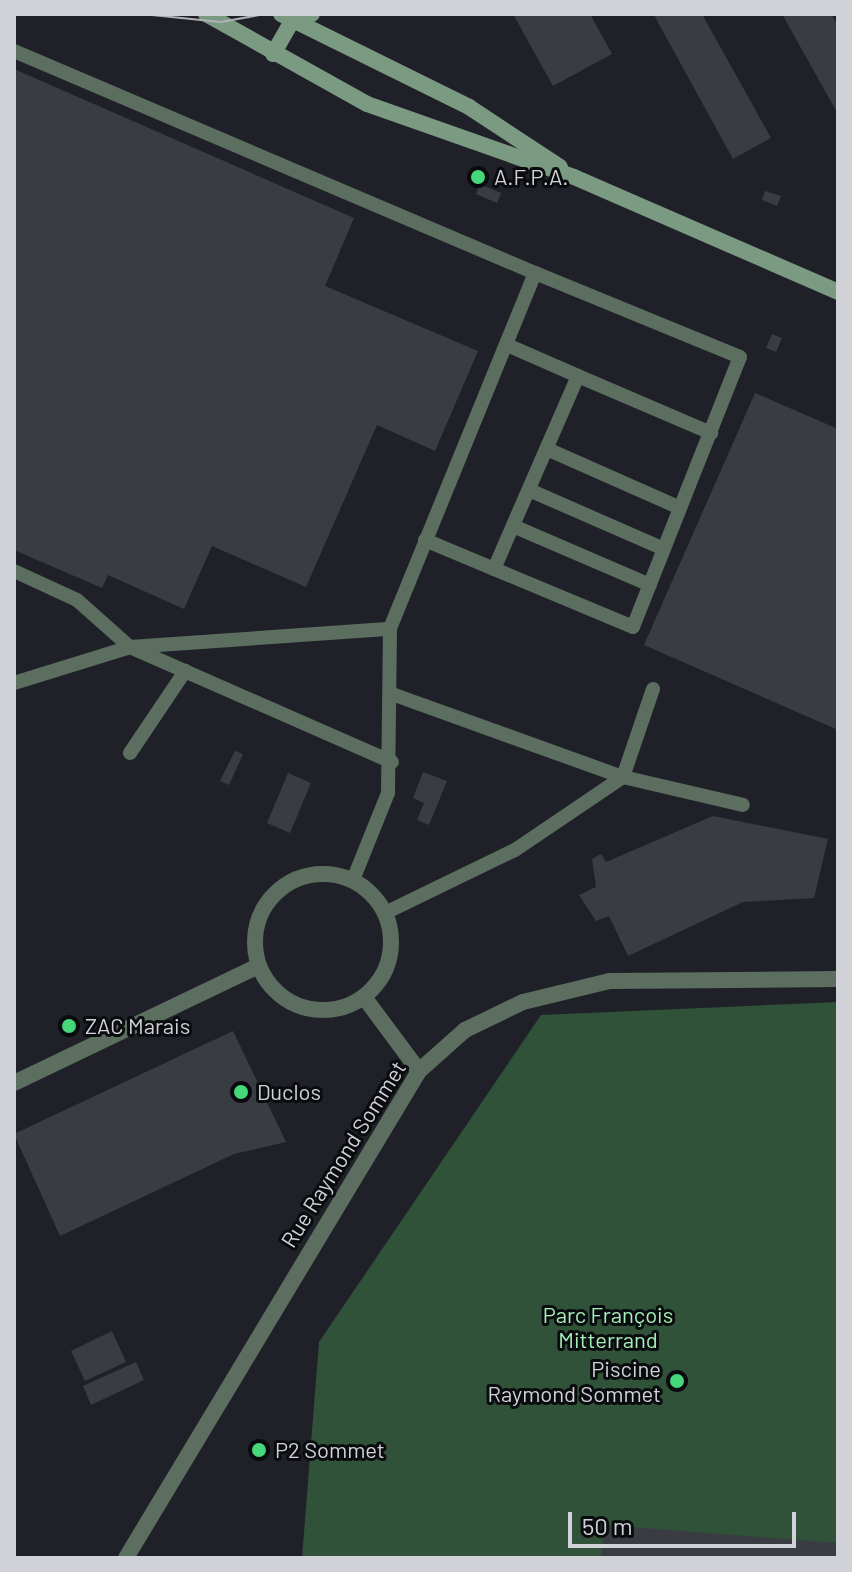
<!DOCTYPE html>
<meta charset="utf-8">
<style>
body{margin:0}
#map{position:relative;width:852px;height:1572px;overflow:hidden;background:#202128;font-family:Barlow,sans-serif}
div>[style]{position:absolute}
.green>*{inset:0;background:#2f5238}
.building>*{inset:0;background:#3a3c43}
.lane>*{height:14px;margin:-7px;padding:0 7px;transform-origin:7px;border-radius:7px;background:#5b6e5f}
.street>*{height:16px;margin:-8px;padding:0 8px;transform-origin:8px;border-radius:8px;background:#5b6e5f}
.street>.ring{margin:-8px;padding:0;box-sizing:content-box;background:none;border:16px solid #5b6e5f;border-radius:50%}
.secondary>*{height:16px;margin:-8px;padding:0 8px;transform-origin:8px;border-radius:8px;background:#7b9a82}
.tram>*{height:2px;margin:-1px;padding:0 1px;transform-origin:1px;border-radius:1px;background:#b0b1b6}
.dots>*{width:22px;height:22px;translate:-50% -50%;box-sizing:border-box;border:4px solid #0a0b0e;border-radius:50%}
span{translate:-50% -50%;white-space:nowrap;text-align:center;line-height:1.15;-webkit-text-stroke:6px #0a0b0e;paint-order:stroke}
.poi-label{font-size:22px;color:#d1d2d7}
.left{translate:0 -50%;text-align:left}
.right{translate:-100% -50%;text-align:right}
.street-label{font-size:22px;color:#d1d2d7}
.park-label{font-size:22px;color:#a5eeb7}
.frame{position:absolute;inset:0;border:16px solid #d1d2d7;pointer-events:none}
.scale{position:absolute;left:568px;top:1512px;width:228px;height:36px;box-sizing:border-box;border:4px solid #d1d2d7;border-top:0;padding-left:10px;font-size:24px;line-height:28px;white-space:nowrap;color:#d1d2d7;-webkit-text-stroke:6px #0a0b0e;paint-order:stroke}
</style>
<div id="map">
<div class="green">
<div style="clip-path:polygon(838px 1002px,838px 1558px,302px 1558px,319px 1342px,541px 1015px)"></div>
</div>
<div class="building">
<div style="clip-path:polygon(513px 14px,590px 14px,612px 54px,553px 86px)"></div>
<div style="clip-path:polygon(702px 14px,771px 138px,733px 159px,654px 15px)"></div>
<div style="clip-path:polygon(782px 14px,831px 14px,838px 26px,838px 114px)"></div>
<div style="clip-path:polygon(14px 69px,354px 218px,325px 286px,478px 351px,435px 451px,377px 425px,306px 587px,212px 546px,184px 609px,108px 575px,102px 588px,14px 550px)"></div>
<div style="clip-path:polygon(480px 184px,501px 193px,497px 203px,476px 194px)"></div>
<div style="clip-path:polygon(765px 191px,781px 196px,777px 206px,762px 200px)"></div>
<div style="clip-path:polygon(772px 334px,782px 338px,776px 352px,766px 348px)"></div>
<div style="clip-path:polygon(755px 393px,838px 429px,838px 730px,644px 645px)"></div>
<div style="clip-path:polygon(235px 751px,243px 754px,229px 785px,220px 781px)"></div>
<div style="clip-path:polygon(423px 772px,447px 781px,429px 825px,417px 820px,424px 803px,413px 798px)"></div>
<div style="clip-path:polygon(288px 773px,311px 783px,290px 833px,267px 823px)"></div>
<div style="clip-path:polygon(713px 816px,828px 839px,814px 898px,743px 902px,628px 956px,609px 916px,596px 921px,579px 895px,596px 887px,592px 859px,601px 854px,606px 862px)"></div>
<div style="clip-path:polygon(233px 1031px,286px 1142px,234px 1154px,60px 1236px,14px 1134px)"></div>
<div style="clip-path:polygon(112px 1331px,126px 1362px,85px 1381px,71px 1351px)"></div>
<div style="clip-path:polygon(136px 1362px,144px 1380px,91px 1405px,83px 1386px)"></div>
<div style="clip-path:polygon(604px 1525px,838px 1543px,838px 1558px,601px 1558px)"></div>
</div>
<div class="lane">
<div style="left:14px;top:51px;width:566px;rotate:23.08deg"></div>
<div style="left:535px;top:273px;width:384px;rotate:112.2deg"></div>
<div style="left:390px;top:629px;width:164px;rotate:90.7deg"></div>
<div style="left:388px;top:793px;width:94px;rotate:111.9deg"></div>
<div style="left:578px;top:376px;width:145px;rotate:23.2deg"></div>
<div style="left:547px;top:449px;width:145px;rotate:23.9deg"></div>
<div style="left:529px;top:490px;width:147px;rotate:23.6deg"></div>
<div style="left:513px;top:526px;width:149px;rotate:23.3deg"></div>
<div style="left:425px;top:540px;width:225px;rotate:22.7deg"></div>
<div style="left:633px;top:627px;width:290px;rotate:-68.4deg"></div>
<div style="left:740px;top:357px;width:222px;rotate:-157.7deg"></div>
<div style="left:494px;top:569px;width:210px;rotate:-66.5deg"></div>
<div style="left:578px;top:376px;width:77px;rotate:-156.4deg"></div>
<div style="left:14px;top:571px;width:69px;rotate:24.7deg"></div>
<div style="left:77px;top:600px;width:71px;rotate:41.6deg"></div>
<div style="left:130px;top:647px;width:286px;rotate:23.7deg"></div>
<div style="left:14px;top:683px;width:121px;rotate:-17.2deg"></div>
<div style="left:130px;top:647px;width:261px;rotate:-4deg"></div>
<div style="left:392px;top:694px;width:245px;rotate:19.8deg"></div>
<div style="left:623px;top:777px;width:123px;rotate:13.1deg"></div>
<div style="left:130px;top:753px;width:99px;rotate:-56.1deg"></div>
<div style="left:385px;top:913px;width:144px;rotate:-25.9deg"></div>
<div style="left:515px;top:850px;width:130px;rotate:-34.1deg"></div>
<div style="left:623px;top:777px;width:93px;rotate:-71.2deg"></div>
</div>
<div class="street">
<div class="ring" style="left:255px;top:874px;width:120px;height:120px"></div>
<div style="left:364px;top:997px;width:92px;rotate:53.4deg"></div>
<div style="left:14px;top:1083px;width:271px;rotate:-25.6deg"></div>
<div style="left:126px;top:1558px;width:568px;rotate:-58.97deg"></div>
<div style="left:419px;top:1071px;width:62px;rotate:-41.7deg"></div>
<div style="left:465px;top:1030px;width:64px;rotate:-25.8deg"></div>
<div style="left:523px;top:1002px;width:89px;rotate:-13.6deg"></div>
<div style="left:610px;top:981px;width:228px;rotate:-0.5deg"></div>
</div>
<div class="secondary">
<div style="left:206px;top:14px;width:184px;rotate:29.2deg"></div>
<div style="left:367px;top:104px;width:219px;rotate:19.4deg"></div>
<div style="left:574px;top:177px;width:288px;rotate:23.5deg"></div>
<div style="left:281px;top:14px;width:210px;rotate:26.3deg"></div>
<div style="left:469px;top:107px;width:109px;rotate:33.4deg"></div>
<div style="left:273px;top:54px;width:39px;rotate:-60deg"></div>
<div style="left:293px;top:20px;width:20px;rotate:-18deg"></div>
</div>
<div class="tram">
<div style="left:142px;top:14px;width:79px;rotate:5.8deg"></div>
<div style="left:221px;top:22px;width:45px;rotate:-10.3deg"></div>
</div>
<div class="dots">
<div style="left:478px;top:177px;background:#45d77a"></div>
<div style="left:69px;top:1026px;background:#45d77a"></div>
<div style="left:241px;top:1092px;background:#45d77a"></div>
<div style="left:677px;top:1381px;background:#45d77a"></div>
<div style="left:259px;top:1450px;background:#45d77a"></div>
</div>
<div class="poi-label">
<span class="left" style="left:494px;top:177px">A.F.P.A.</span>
<span class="left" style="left:85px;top:1026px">ZAC Marais</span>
<span class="left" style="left:257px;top:1092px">Duclos</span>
<span class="right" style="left:661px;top:1381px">Piscine<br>Raymond Sommet</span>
<span class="left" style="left:275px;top:1450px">P2 Sommet</span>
</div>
<div class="street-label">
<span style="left:343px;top:1154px;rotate:-58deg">Rue Raymond Sommet</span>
</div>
<div class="park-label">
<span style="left:608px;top:1327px">Parc François<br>Mitterrand</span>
</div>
<div class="frame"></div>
<div class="scale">50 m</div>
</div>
